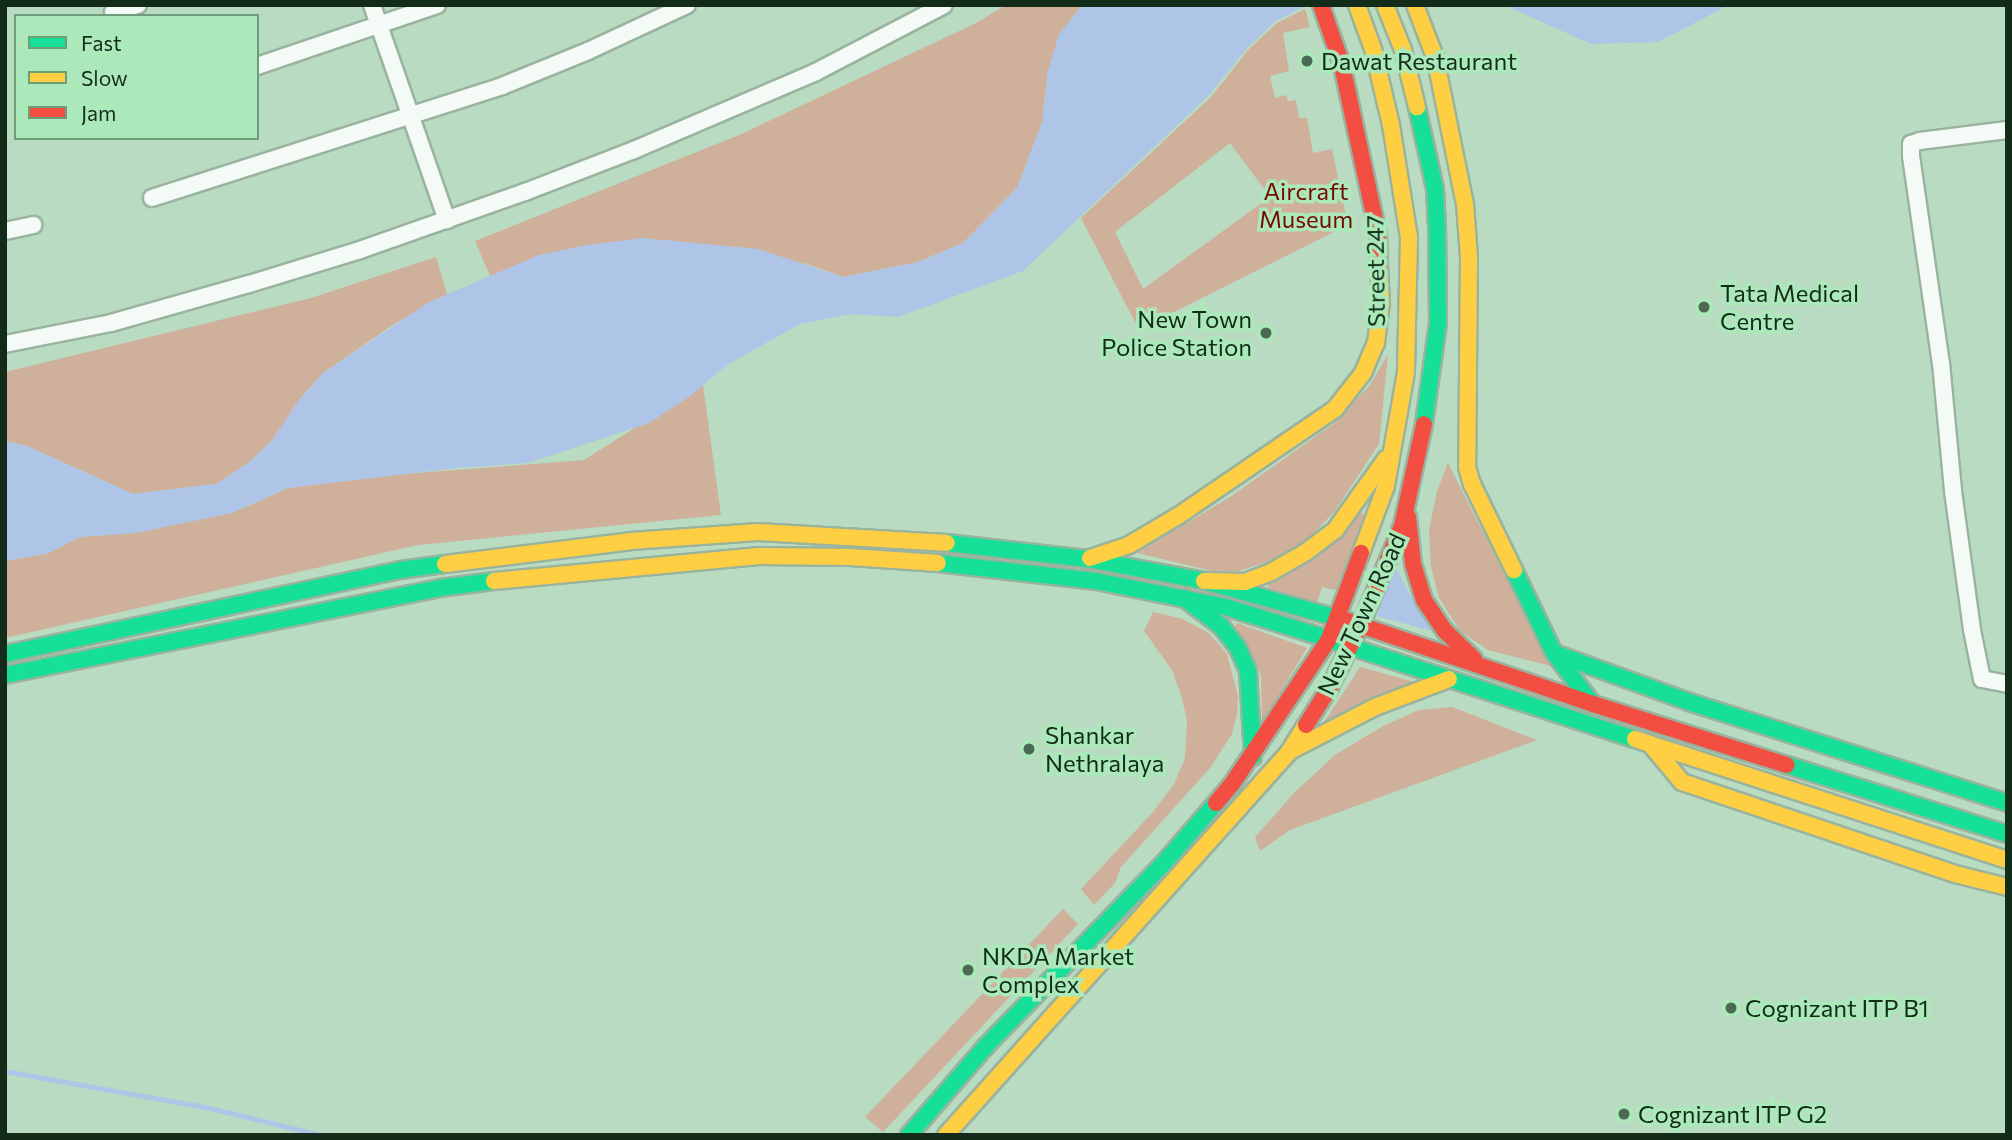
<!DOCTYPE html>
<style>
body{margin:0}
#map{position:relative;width:2012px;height:1140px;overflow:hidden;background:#b9dbc1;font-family:Commissioner,sans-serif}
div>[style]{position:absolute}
.green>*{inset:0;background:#cfb09b}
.water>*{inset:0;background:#aec5e7}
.stream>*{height:4.5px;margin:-2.25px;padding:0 2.25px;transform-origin:2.25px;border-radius:2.25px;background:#aec5e7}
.roads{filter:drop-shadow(2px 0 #99b39f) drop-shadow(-2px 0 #99b39f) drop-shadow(0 2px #99b39f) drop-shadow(0 -2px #99b39f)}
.street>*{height:16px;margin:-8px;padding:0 8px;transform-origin:8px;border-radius:8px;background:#f4faf6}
.fast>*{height:16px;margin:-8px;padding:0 8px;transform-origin:8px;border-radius:8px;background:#16e098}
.slow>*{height:16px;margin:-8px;padding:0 8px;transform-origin:8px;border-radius:8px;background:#ffcf43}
.jam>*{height:16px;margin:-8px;padding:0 8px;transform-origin:8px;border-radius:8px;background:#f24e42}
.dots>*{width:19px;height:19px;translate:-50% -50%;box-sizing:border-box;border:4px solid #abe9ba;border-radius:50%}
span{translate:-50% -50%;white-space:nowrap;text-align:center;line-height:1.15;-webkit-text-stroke:7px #abe9ba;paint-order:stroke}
.poi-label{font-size:24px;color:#132c1a}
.left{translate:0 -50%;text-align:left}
.right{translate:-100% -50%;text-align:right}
.park-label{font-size:24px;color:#770a00}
.street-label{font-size:24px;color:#132c1a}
.frame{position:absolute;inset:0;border:7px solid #132c1a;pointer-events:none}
.legend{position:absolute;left:14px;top:14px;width:245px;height:126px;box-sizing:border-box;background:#abe9ba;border:2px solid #6e9d7a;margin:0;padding:9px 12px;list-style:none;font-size:21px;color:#132c1a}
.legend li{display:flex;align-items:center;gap:14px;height:35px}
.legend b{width:35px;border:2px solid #6e9d7a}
</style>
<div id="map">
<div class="green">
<div style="clip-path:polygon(1006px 5px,1087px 5px,1048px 71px,1042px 123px,1017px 188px,963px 243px,918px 262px,843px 277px,807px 264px,643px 238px,490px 276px,475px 241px,739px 135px,976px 23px)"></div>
<div style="clip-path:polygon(evenodd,1305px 9px,1310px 27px,1283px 33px,1289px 71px,1270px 76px,1275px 98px,1286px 95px,1288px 101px,1296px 100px,1299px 118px,1307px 118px,1313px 153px,1332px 149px,1348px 225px,1166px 316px,1137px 326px,1081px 218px,1211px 97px,1249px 49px,1277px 23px,1305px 9px,1230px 143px,1270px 197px,1143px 289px,1115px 232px,1230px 143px)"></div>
<div style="clip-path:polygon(436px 257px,447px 294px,391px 326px,323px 373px,299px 400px,273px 439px,251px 461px,216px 484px,133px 494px,27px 446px,5px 441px,5px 372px,311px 298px)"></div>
<div style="clip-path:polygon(1388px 354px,1379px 444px,1335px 511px,1307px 540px,1270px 561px,1239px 571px,1212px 571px,1137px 553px,1230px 497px,1333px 424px,1370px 385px)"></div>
<div style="clip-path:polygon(703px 385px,721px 515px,418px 545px,5px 638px,5px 561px,49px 553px,80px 537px,232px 513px,288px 488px,391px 475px,584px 460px)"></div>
<div style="clip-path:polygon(1448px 463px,1551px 666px,1488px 650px,1460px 631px,1439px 598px,1431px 567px,1429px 530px,1437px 491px)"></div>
<div style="clip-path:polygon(1362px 512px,1364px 515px,1336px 590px,1322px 587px,1317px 602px,1270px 589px,1267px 585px)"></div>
<div style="clip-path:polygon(1153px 612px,1183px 619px,1209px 633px,1227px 654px,1238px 696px,1237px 714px,1232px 734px,1210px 768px,1121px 867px,1115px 883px,1094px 905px,1081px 889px,1153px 812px,1174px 784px,1185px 758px,1187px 720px,1181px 695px,1172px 670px,1144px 631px)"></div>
<div style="clip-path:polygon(1237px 623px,1307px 648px,1262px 723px,1261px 675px,1252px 653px,1235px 627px)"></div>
<div style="clip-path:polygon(1360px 667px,1425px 685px,1321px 727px)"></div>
<div style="clip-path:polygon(1452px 707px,1537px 740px,1290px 830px,1260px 851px,1255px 837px,1295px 792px,1335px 755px,1383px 726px,1419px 710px)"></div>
<div style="clip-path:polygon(1063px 909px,1078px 924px,883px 1132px,865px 1117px)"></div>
</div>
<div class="water">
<div style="clip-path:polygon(1082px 5px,1305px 6px,1276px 21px,1248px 47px,1209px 95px,1023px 271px,898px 317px,851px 314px,800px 324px,727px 365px,689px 397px,649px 423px,528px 463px,457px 468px,288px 488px,232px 513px,136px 533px,80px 537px,49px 553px,5px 561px,5px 441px,27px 446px,133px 494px,216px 484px,251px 461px,273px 439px,299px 400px,323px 373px,429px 302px,539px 255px,587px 245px,643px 238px,758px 249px,843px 277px,918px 262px,963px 243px,1017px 188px,1042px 123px,1048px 71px,1059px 34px)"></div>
<div style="clip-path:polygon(1504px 5px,1729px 5px,1658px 42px,1591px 44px)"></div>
<div style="clip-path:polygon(1394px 564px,1418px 610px,1435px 632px,1377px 616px)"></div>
</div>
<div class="stream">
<div style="left:5px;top:1071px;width:204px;rotate:10.2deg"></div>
<div style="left:206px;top:1107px;width:119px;rotate:13.6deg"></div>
</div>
<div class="roads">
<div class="street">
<div style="left:372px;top:5px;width:228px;rotate:70.8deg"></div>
<div style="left:113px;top:12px;width:26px;rotate:-16deg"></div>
<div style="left:257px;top:66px;width:190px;rotate:-18.7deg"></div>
<div style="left:2007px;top:130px;width:88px;rotate:172.8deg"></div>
<div style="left:1920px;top:141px;width:9px;rotate:162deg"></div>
<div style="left:1911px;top:144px;width:12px;rotate:90deg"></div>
<div style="left:1911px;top:156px;width:209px;rotate:81.8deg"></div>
<div style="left:1941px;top:363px;width:129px;rotate:84.6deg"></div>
<div style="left:1953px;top:491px;width:140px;rotate:82.2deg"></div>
<div style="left:1972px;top:630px;width:50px;rotate:78.5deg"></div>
<div style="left:1982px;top:679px;width:25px;rotate:11deg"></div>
<div style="left:152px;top:198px;width:367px;rotate:-17.7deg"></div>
<div style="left:502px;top:86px;width:93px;rotate:-22.1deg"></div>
<div style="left:588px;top:51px;width:109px;rotate:-24.9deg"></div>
<div style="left:5px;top:231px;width:29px;rotate:-12deg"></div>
<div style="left:5px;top:344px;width:108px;rotate:-11.2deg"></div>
<div style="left:111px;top:323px;width:143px;rotate:-15.8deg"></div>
<div style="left:249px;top:284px;width:116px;rotate:-17deg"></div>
<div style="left:360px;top:250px;width:175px;rotate:-19.4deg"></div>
<div style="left:525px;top:192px;width:117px;rotate:-21.1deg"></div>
<div style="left:634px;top:150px;width:198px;rotate:-23.2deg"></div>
<div style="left:816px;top:72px;width:144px;rotate:-27.6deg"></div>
</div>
<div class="fast">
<div style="left:1417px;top:107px;width:84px;rotate:77.6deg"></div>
<div style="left:1435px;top:189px;width:35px;rotate:87deg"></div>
<div style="left:1437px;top:224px;width:99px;rotate:89.4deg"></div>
<div style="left:1438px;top:323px;width:102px;rotate:97.9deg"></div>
<div style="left:947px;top:543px;width:141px;rotate:6.5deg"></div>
<div style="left:1087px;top:559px;width:119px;rotate:10.6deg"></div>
<div style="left:1204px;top:581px;width:138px;rotate:15.5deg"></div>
<div style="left:938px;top:563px;width:159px;rotate:6.5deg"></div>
<div style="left:1096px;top:581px;width:133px;rotate:11.3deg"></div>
<div style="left:1226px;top:607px;width:108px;rotate:17.3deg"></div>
<div style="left:1514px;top:570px;width:92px;rotate:64.3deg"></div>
<div style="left:1554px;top:653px;width:61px;rotate:52.9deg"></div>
<div style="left:1184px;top:598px;width:46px;rotate:37.1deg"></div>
<div style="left:1221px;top:626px;width:28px;rotate:52deg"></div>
<div style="left:1238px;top:648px;width:24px;rotate:66deg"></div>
<div style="left:1248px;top:670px;width:87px;rotate:86.7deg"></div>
<div style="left:1336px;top:642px;width:314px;rotate:18deg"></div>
<div style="left:1554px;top:653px;width:144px;rotate:19.9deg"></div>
<div style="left:1689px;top:702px;width:334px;rotate:17.6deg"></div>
<div style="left:5px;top:654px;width:404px;rotate:-12deg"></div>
<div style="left:400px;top:570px;width:45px;rotate:-7.6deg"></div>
<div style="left:5px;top:675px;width:443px;rotate:-11.3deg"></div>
<div style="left:439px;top:588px;width:55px;rotate:-7.3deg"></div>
<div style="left:1787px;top:765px;width:231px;rotate:17.4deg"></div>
<div style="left:909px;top:1135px;width:118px;rotate:-49.1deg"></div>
<div style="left:986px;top:1046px;width:254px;rotate:-45.8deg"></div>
<div style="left:1163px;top:864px;width:81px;rotate:-49deg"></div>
</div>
<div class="slow">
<div style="left:1357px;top:5px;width:47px;rotate:70deg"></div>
<div style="left:1373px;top:49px;width:78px;rotate:76.7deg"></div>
<div style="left:1391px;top:125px;width:113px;rotate:80.9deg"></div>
<div style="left:1409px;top:237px;width:135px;rotate:91.3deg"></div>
<div style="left:1406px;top:372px;width:116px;rotate:100deg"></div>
<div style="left:1386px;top:486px;width:72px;rotate:110.5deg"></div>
<div style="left:1385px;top:5px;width:48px;rotate:68.2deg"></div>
<div style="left:1403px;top:50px;width:59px;rotate:76.2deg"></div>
<div style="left:1415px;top:5px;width:56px;rotate:69deg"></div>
<div style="left:1435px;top:57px;width:150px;rotate:78.5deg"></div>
<div style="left:1465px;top:204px;width:53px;rotate:85.7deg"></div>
<div style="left:1469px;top:257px;width:210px;rotate:90.5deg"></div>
<div style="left:1467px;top:467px;width:18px;rotate:74deg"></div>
<div style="left:1472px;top:484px;width:96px;rotate:64deg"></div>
<div style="left:1090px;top:558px;width:41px;rotate:-18.4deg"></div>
<div style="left:1129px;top:545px;width:57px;rotate:-30.6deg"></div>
<div style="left:1178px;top:516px;width:190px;rotate:-34.3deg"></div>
<div style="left:1335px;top:409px;width:46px;rotate:-52.1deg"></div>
<div style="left:1363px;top:373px;width:33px;rotate:-67deg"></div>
<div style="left:1376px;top:343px;width:39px;rotate:-83deg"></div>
<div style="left:1381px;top:304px;width:37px;rotate:-93deg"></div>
<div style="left:445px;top:564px;width:187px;rotate:-7deg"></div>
<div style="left:631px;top:541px;width:127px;rotate:-4.1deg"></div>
<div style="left:758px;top:532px;width:189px;rotate:3.3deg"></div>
<div style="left:494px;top:581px;width:266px;rotate:-5.4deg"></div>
<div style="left:759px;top:556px;width:91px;rotate:0.6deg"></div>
<div style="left:850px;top:557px;width:88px;rotate:3.9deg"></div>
<div style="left:1204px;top:581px;width:41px;rotate:1.4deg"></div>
<div style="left:1245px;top:582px;width:28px;rotate:-21deg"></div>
<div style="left:1271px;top:572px;width:40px;rotate:-29.7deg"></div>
<div style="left:1306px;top:552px;width:38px;rotate:-37deg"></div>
<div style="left:1336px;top:529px;width:86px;rotate:-54.5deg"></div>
<div style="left:1635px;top:739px;width:391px;rotate:18deg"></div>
<div style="left:1651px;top:745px;width:48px;rotate:50deg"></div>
<div style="left:1682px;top:782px;width:288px;rotate:18.6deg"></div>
<div style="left:1955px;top:874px;width:54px;rotate:14deg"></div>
<div style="left:1290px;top:751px;width:96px;rotate:-27.4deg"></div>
<div style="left:1375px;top:707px;width:79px;rotate:-20.7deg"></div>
<div style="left:946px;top:1135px;width:514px;rotate:-48.15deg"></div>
<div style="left:1289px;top:752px;width:32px;rotate:-58deg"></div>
</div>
<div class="jam">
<div style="left:1321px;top:5px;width:64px;rotate:70.7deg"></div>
<div style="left:1342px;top:65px;width:174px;rotate:78deg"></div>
<div style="left:1378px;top:235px;width:32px;rotate:88deg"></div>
<div style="left:1408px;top:517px;width:47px;rotate:83.9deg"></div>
<div style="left:1413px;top:564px;width:38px;rotate:73deg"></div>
<div style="left:1424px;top:600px;width:37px;rotate:56deg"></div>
<div style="left:1445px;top:631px;width:40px;rotate:44deg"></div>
<div style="left:1345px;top:620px;width:262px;rotate:18.7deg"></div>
<div style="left:1593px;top:704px;width:203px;rotate:17.5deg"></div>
<div style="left:1306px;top:725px;width:45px;rotate:-57.7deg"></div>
<div style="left:1330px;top:687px;width:75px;rotate:-63.8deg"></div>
<div style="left:1363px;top:620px;width:102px;rotate:-67.5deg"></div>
<div style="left:1402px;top:526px;width:104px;rotate:-77.8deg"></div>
<div style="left:1216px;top:803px;width:25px;rotate:-50deg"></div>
<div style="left:1232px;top:784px;width:174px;rotate:-56.2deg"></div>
<div style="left:1329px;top:639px;width:92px;rotate:-69.6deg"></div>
</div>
</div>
<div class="dots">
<div style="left:1307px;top:61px;background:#4d6954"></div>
<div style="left:1704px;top:307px;background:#4d6954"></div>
<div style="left:1266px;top:333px;background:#4d6954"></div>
<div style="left:1029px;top:749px;background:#4d6954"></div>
<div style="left:968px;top:970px;background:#4d6954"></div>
<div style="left:1731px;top:1008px;background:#4d6954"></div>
<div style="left:1624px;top:1114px;background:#4d6954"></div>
</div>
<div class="poi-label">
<span class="left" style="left:1321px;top:61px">Dawat Restaurant</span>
<span class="left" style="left:1720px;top:307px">Tata Medical<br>Centre</span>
<span class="right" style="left:1252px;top:333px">New Town<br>Police Station</span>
<span class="left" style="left:1045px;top:749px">Shankar<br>Nethralaya</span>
<span class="left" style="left:982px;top:970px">NKDA Market<br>Complex</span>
<span class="left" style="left:1745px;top:1008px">Cognizant ITP B1</span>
<span class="left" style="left:1638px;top:1114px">Cognizant ITP G2</span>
</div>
<div class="park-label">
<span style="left:1306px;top:205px">Aircraft<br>Museum</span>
</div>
<div class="street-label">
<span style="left:1375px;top:271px;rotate:-91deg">Street 247</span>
<span style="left:1361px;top:614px;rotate:-65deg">New Town Road</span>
</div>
<div class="frame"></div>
<ul class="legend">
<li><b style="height:9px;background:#16e098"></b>Fast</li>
<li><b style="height:9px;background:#ffcf43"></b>Slow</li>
<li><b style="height:9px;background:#f24e42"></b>Jam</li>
</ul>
</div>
